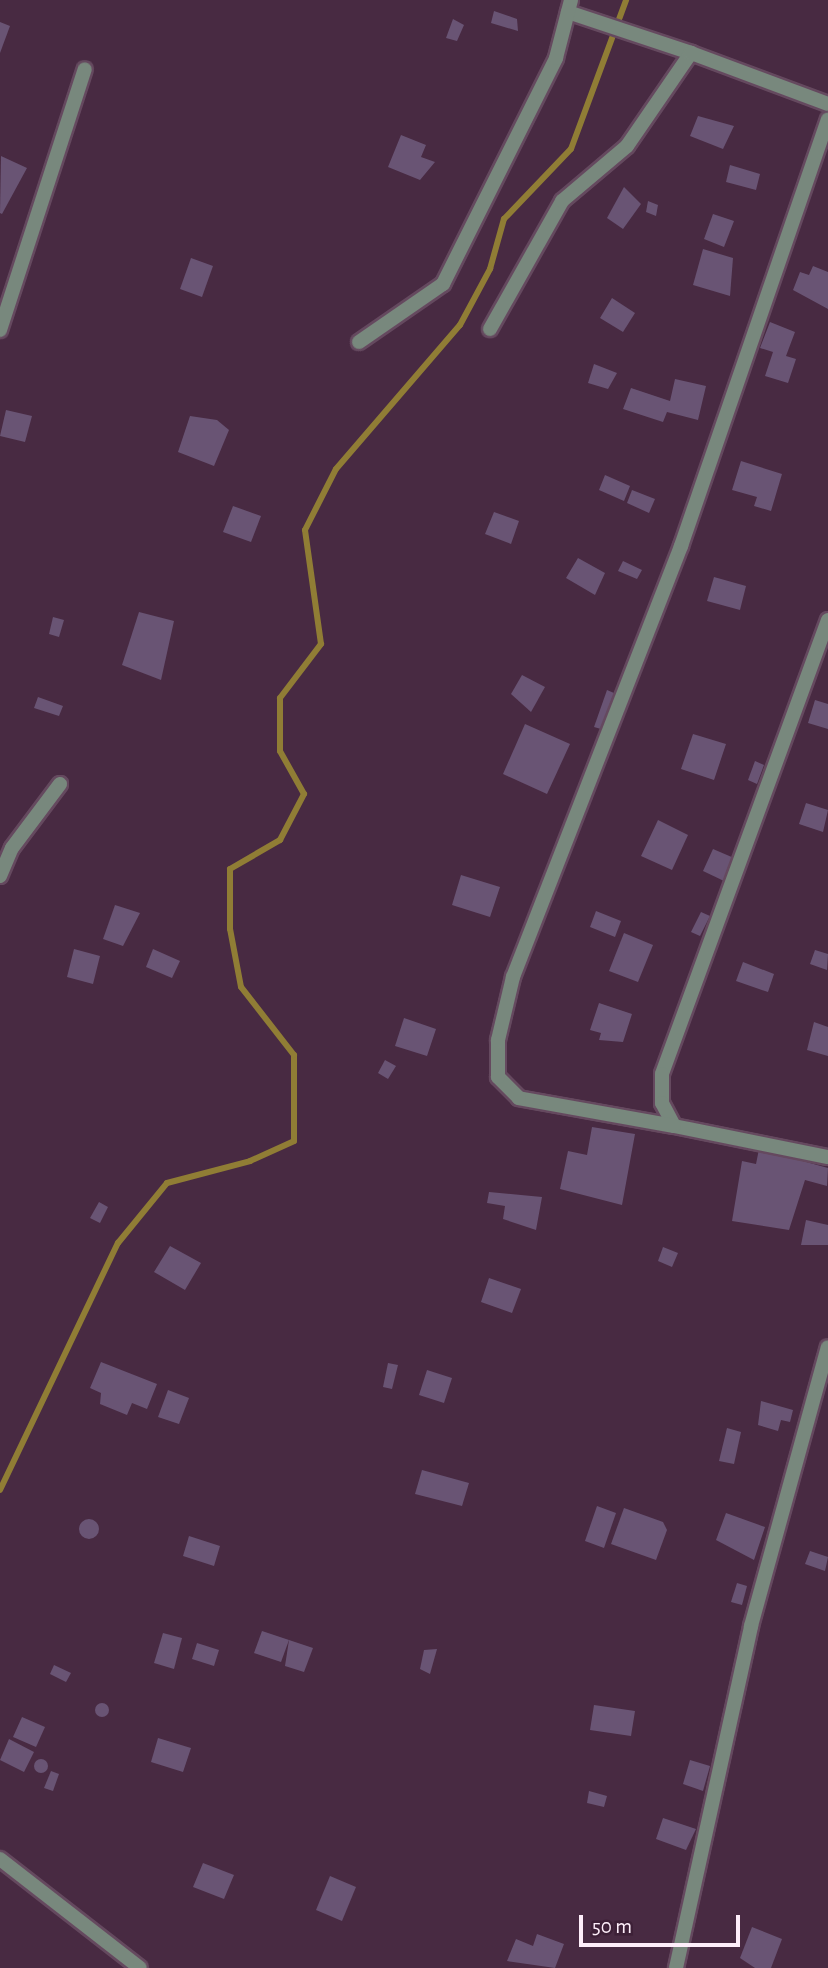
<!DOCTYPE html>
<style>
body{margin:0}
#map{position:relative;width:828px;height:1968px;overflow:hidden;background:#482a42;font-family:"Alegreya Sans",sans-serif}
div>[style]{position:absolute}
.stream>*{height:6px;margin:-3px;padding:0 3px;transform-origin:3px;border-radius:3px;background:#907d35}
.building>*{inset:0;background:#695474}
.round{border-radius:50%}
.roads{filter:drop-shadow(2px 0 #65495f) drop-shadow(-2px 0 #65495f) drop-shadow(0 2px #65495f) drop-shadow(0 -2px #65495f)}
.street>*{height:14px;margin:-7px;padding:0 7px;transform-origin:7px;border-radius:7px;background:#78887d}
span{translate:-50% -50%;white-space:nowrap;text-align:center;line-height:1.15;-webkit-text-stroke:5px #3d2037;paint-order:stroke}
.scale{position:absolute;left:579px;top:1915px;width:161px;height:32px;box-sizing:border-box;border:4px solid #feeefa;border-top:0;padding-left:9px;font-size:21px;line-height:24px;white-space:nowrap;color:#feeefa;-webkit-text-stroke:5px #3d2037;paint-order:stroke}
</style>
<div id="map">
<div class="stream">
<div style="left:0;top:1490px;width:274px;rotate:-64.5deg"></div>
<div style="left:118px;top:1243px;width:77px;rotate:-50.8deg"></div>
<div style="left:167px;top:1183px;width:86px;rotate:-14.8deg"></div>
<div style="left:250px;top:1161px;width:48px;rotate:-24.4deg"></div>
<div style="left:294px;top:1141px;width:86px;rotate:-90deg"></div>
<div style="left:294px;top:1055px;width:86px;rotate:-127.9deg"></div>
<div style="left:241px;top:987px;width:59px;rotate:-100.7deg"></div>
<div style="left:230px;top:929px;width:60px;rotate:-90deg"></div>
<div style="left:230px;top:869px;width:58px;rotate:-30.1deg"></div>
<div style="left:280px;top:840px;width:52px;rotate:-62.4deg"></div>
<div style="left:304px;top:794px;width:49px;rotate:-119.2deg"></div>
<div style="left:280px;top:751px;width:53px;rotate:-90deg"></div>
<div style="left:280px;top:698px;width:68px;rotate:-52.8deg"></div>
<div style="left:321px;top:644px;width:115px;rotate:-98deg"></div>
<div style="left:305px;top:530px;width:68px;rotate:-63.1deg"></div>
<div style="left:336px;top:469px;width:190px;rotate:-49.3deg"></div>
<div style="left:460px;top:325px;width:64px;rotate:-61.8deg"></div>
<div style="left:490px;top:269px;width:52px;rotate:-74.4deg"></div>
<div style="left:504px;top:219px;width:97px;rotate:-46.3deg"></div>
<div style="left:571px;top:149px;width:159px;rotate:-69.7deg"></div>
</div>
<div class="building">
<div style="clip-path:polygon(494px 11px,517px 19px,518px 31px,491px 23px)"></div>
<div style="clip-path:polygon(453px 19px,464px 25px,457px 41px,446px 38px)"></div>
<div style="clip-path:polygon(0 22px,10px 26px,0 53px)"></div>
<div style="clip-path:polygon(698px 116px,734px 126px,723px 149px,690px 136px)"></div>
<div style="clip-path:polygon(401px 135px,426px 145px,421px 157px,435px 162px,420px 180px,388px 167px)"></div>
<div style="clip-path:polygon(1px 156px,27px 168px,2px 214px,0 213px)"></div>
<div style="clip-path:polygon(730px 165px,760px 174px,756px 190px,726px 182px)"></div>
<div style="clip-path:polygon(624px 187px,641px 204px,623px 229px,607px 218px)"></div>
<div style="clip-path:polygon(648px 201px,658px 205px,656px 216px,646px 212px)"></div>
<div style="clip-path:polygon(713px 214px,734px 221px,724px 247px,704px 239px)"></div>
<div style="clip-path:polygon(703px 249px,733px 258px,730px 296px,693px 285px)"></div>
<div style="clip-path:polygon(191px 258px,213px 266px,202px 297px,180px 289px)"></div>
<div style="clip-path:polygon(813px 266px,828px 272px,828px 309px,793px 290px,800px 272px,809px 275px)"></div>
<div style="clip-path:polygon(612px 298px,635px 313px,623px 332px,600px 318px)"></div>
<div style="clip-path:polygon(770px 322px,795px 332px,786px 356px,796px 359px,788px 383px,765px 376px,773px 352px,760px 348px)"></div>
<div style="clip-path:polygon(594px 364px,617px 373px,608px 389px,588px 383px)"></div>
<div style="clip-path:polygon(675px 379px,706px 386px,698px 420px,667px 412px,663px 422px,623px 409px,631px 388px,670px 401px)"></div>
<div style="clip-path:polygon(6px 410px,32px 416px,25px 442px,0 436px)"></div>
<div style="clip-path:polygon(190px 416px,217px 420px,229px 430px,214px 466px,178px 452px)"></div>
<div style="clip-path:polygon(741px 461px,782px 474px,771px 511px,754px 506px,757px 497px,732px 490px)"></div>
<div style="clip-path:polygon(605px 475px,630px 486px,624px 501px,599px 490px)"></div>
<div style="clip-path:polygon(632px 490px,655px 499px,649px 513px,627px 503px)"></div>
<div style="clip-path:polygon(233px 506px,261px 516px,251px 542px,223px 532px)"></div>
<div style="clip-path:polygon(494px 512px,519px 521px,511px 544px,485px 534px)"></div>
<div style="clip-path:polygon(578px 558px,605px 573px,595px 595px,566px 578px)"></div>
<div style="clip-path:polygon(623px 561px,642px 570px,637px 579px,618px 571px)"></div>
<div style="clip-path:polygon(714px 577px,746px 586px,740px 610px,707px 601px)"></div>
<div style="clip-path:polygon(139px 612px,174px 621px,161px 680px,122px 665px)"></div>
<div style="clip-path:polygon(53px 617px,64px 620px,59px 637px,49px 634px)"></div>
<div style="clip-path:polygon(522px 675px,545px 687px,531px 712px,511px 694px)"></div>
<div style="clip-path:polygon(607px 690px,614px 693px,601px 729px,594px 727px)"></div>
<div style="clip-path:polygon(38px 697px,63px 706px,59px 716px,34px 708px)"></div>
<div style="clip-path:polygon(815px 700px,828px 704px,828px 729px,808px 723px)"></div>
<div style="clip-path:polygon(525px 724px,570px 744px,547px 794px,503px 774px)"></div>
<div style="clip-path:polygon(693px 734px,726px 744px,714px 780px,681px 769px)"></div>
<div style="clip-path:polygon(755px 761px,764px 765px,757px 784px,748px 780px)"></div>
<div style="clip-path:polygon(806px 803px,828px 810px,823px 832px,799px 824px)"></div>
<div style="clip-path:polygon(658px 820px,688px 835px,672px 870px,641px 856px)"></div>
<div style="clip-path:polygon(713px 849px,734px 858px,724px 881px,703px 871px)"></div>
<div style="clip-path:polygon(461px 875px,500px 887px,490px 917px,452px 905px)"></div>
<div style="clip-path:polygon(115px 905px,140px 913px,123px 946px,103px 939px)"></div>
<div style="clip-path:polygon(596px 911px,621px 921px,615px 937px,590px 927px)"></div>
<div style="clip-path:polygon(701px 912px,710px 916px,700px 936px,691px 932px)"></div>
<div style="clip-path:polygon(624px 933px,653px 945px,638px 982px,609px 971px)"></div>
<div style="clip-path:polygon(74px 949px,100px 956px,93px 984px,67px 977px)"></div>
<div style="clip-path:polygon(153px 949px,180px 961px,172px 978px,146px 967px)"></div>
<div style="clip-path:polygon(815px 950px,828px 954px,827px 970px,810px 964px)"></div>
<div style="clip-path:polygon(743px 962px,774px 974px,768px 992px,736px 981px)"></div>
<div style="clip-path:polygon(599px 1003px,632px 1014px,623px 1042px,599px 1040px,601px 1033px,590px 1030px)"></div>
<div style="clip-path:polygon(404px 1018px,436px 1029px,427px 1056px,395px 1046px)"></div>
<div style="clip-path:polygon(814px 1022px,828px 1027px,828px 1056px,807px 1050px)"></div>
<div style="clip-path:polygon(385px 1060px,396px 1066px,388px 1079px,378px 1073px)"></div>
<div style="clip-path:polygon(592px 1127px,635px 1134px,622px 1205px,560px 1189px,568px 1151px,587px 1155px)"></div>
<div style="clip-path:polygon(759px 1149px,828px 1168px,827px 1186px,805px 1180px,789px 1230px,732px 1221px,742px 1161px,756px 1164px)"></div>
<div style="clip-path:polygon(489px 1192px,542px 1197px,536px 1230px,503px 1219px,505px 1206px,487px 1203px)"></div>
<div style="clip-path:polygon(99px 1202px,108px 1207px,100px 1223px,90px 1218px)"></div>
<div style="clip-path:polygon(806px 1220px,828px 1225px,828px 1245px,801px 1245px)"></div>
<div style="clip-path:polygon(170px 1246px,201px 1263px,185px 1290px,154px 1272px)"></div>
<div style="clip-path:polygon(663px 1247px,678px 1253px,672px 1267px,658px 1261px)"></div>
<div style="clip-path:polygon(489px 1278px,521px 1289px,512px 1313px,481px 1302px)"></div>
<div style="clip-path:polygon(101px 1362px,157px 1384px,147px 1409px,132px 1403px,127px 1415px,100px 1404px,101px 1393px,90px 1388px)"></div>
<div style="clip-path:polygon(388px 1363px,398px 1365px,392px 1389px,383px 1387px)"></div>
<div style="clip-path:polygon(427px 1370px,452px 1378px,444px 1403px,419px 1395px)"></div>
<div style="clip-path:polygon(168px 1390px,189px 1398px,179px 1424px,158px 1417px)"></div>
<div style="clip-path:polygon(761px 1401px,793px 1410px,790px 1422px,781px 1420px,778px 1431px,758px 1425px)"></div>
<div style="clip-path:polygon(727px 1428px,741px 1432px,734px 1464px,719px 1461px)"></div>
<div style="clip-path:polygon(422px 1470px,469px 1483px,462px 1506px,415px 1494px)"></div>
<div style="clip-path:polygon(597px 1506px,616px 1513px,604px 1548px,585px 1541px)"></div>
<div style="clip-path:polygon(624px 1508px,663px 1522px,667px 1530px,656px 1560px,611px 1544px)"></div>
<div style="clip-path:polygon(726px 1513px,765px 1527px,754px 1560px,716px 1540px)"></div>
<div class="round" style="left:79px;top:1519px;width:20px;height:20px"></div>
<div style="clip-path:polygon(189px 1536px,220px 1546px,214px 1566px,183px 1556px)"></div>
<div style="clip-path:polygon(810px 1551px,828px 1557px,825px 1571px,805px 1564px)"></div>
<div style="clip-path:polygon(737px 1583px,747px 1586px,742px 1605px,731px 1602px)"></div>
<div style="clip-path:polygon(262px 1631px,289px 1640px,281px 1662px,254px 1653px)"></div>
<div style="clip-path:polygon(163px 1633px,182px 1638px,174px 1669px,154px 1663px)"></div>
<div style="clip-path:polygon(289px 1640px,313px 1648px,304px 1672px,285px 1666px)"></div>
<div style="clip-path:polygon(197px 1643px,219px 1650px,214px 1666px,192px 1659px)"></div>
<div style="clip-path:polygon(437px 1649px,430px 1674px,420px 1669px,424px 1650px)"></div>
<div style="clip-path:polygon(54px 1665px,71px 1673px,66px 1682px,50px 1674px)"></div>
<div class="round" style="left:95px;top:1703px;width:14px;height:14px"></div>
<div style="clip-path:polygon(594px 1705px,635px 1711px,631px 1736px,590px 1730px)"></div>
<div style="clip-path:polygon(22px 1717px,45px 1727px,36px 1747px,13px 1737px)"></div>
<div style="clip-path:polygon(158px 1738px,191px 1748px,183px 1772px,151px 1762px)"></div>
<div style="clip-path:polygon(9px 1739px,34px 1752px,24px 1772px,0 1760px)"></div>
<div class="round" style="left:34px;top:1759px;width:14px;height:14px"></div>
<div style="clip-path:polygon(690px 1760px,710px 1766px,703px 1791px,683px 1784px)"></div>
<div style="clip-path:polygon(51px 1771px,59px 1774px,53px 1791px,44px 1788px)"></div>
<div style="clip-path:polygon(589px 1791px,607px 1796px,604px 1807px,587px 1803px)"></div>
<div style="clip-path:polygon(663px 1818px,696px 1829px,686px 1850px,656px 1839px)"></div>
<div style="clip-path:polygon(203px 1863px,234px 1875px,224px 1899px,193px 1887px)"></div>
<div style="clip-path:polygon(330px 1876px,356px 1887px,342px 1921px,316px 1910px)"></div>
<div style="clip-path:polygon(752px 1927px,782px 1939px,771px 1968px,755px 1968px,740px 1958px)"></div>
<div style="clip-path:polygon(537px 1934px,564px 1944px,555px 1968px,507px 1961px,516px 1939px,533px 1946px)"></div>
</div>
<div class="roads">
<div class="street">
<div style="left:568px;top:12px;width:130px;rotate:18.4deg"></div>
<div style="left:490px;top:329px;width:147px;rotate:-60.6deg"></div>
<div style="left:562px;top:201px;width:85px;rotate:-40.2deg"></div>
<div style="left:627px;top:146px;width:113px;rotate:-55.5deg"></div>
<div style="left:691px;top:53px;width:146px;rotate:20.4deg"></div>
<div style="left:0;top:330px;width:274px;rotate:-72deg"></div>
<div style="left:359px;top:342px;width:102px;rotate:-34.6deg"></div>
<div style="left:443px;top:284px;width:253px;rotate:-63.4deg"></div>
<div style="left:556px;top:58px;width:60px;rotate:-75.5deg"></div>
<div style="left:828px;top:620px;width:483px;rotate:110.1deg"></div>
<div style="left:662px;top:1074px;width:29px;rotate:90deg"></div>
<div style="left:662px;top:1103px;width:26px;rotate:62deg"></div>
<div style="left:674px;top:1126px;width:157px;rotate:11.4deg"></div>
<div style="left:0;top:876px;width:30px;rotate:-67deg"></div>
<div style="left:12px;top:848px;width:80px;rotate:-53.1deg"></div>
<div style="left:674px;top:1126px;width:158px;rotate:-169.8deg"></div>
<div style="left:519px;top:1098px;width:30px;rotate:-135deg"></div>
<div style="left:498px;top:1077px;width:37px;rotate:-90deg"></div>
<div style="left:498px;top:1040px;width:65px;rotate:-76.6deg"></div>
<div style="left:513px;top:977px;width:463px;rotate:-68.7deg"></div>
<div style="left:681px;top:546px;width:451px;rotate:-71deg"></div>
<div style="left:0;top:1859px;width:177px;rotate:37.9deg"></div>
<div style="left:676px;top:1968px;width:350px;rotate:-77.6deg"></div>
<div style="left:751px;top:1626px;width:289px;rotate:-74.6deg"></div>
</div>
</div>
<div class="scale">50 m</div>
</div>
